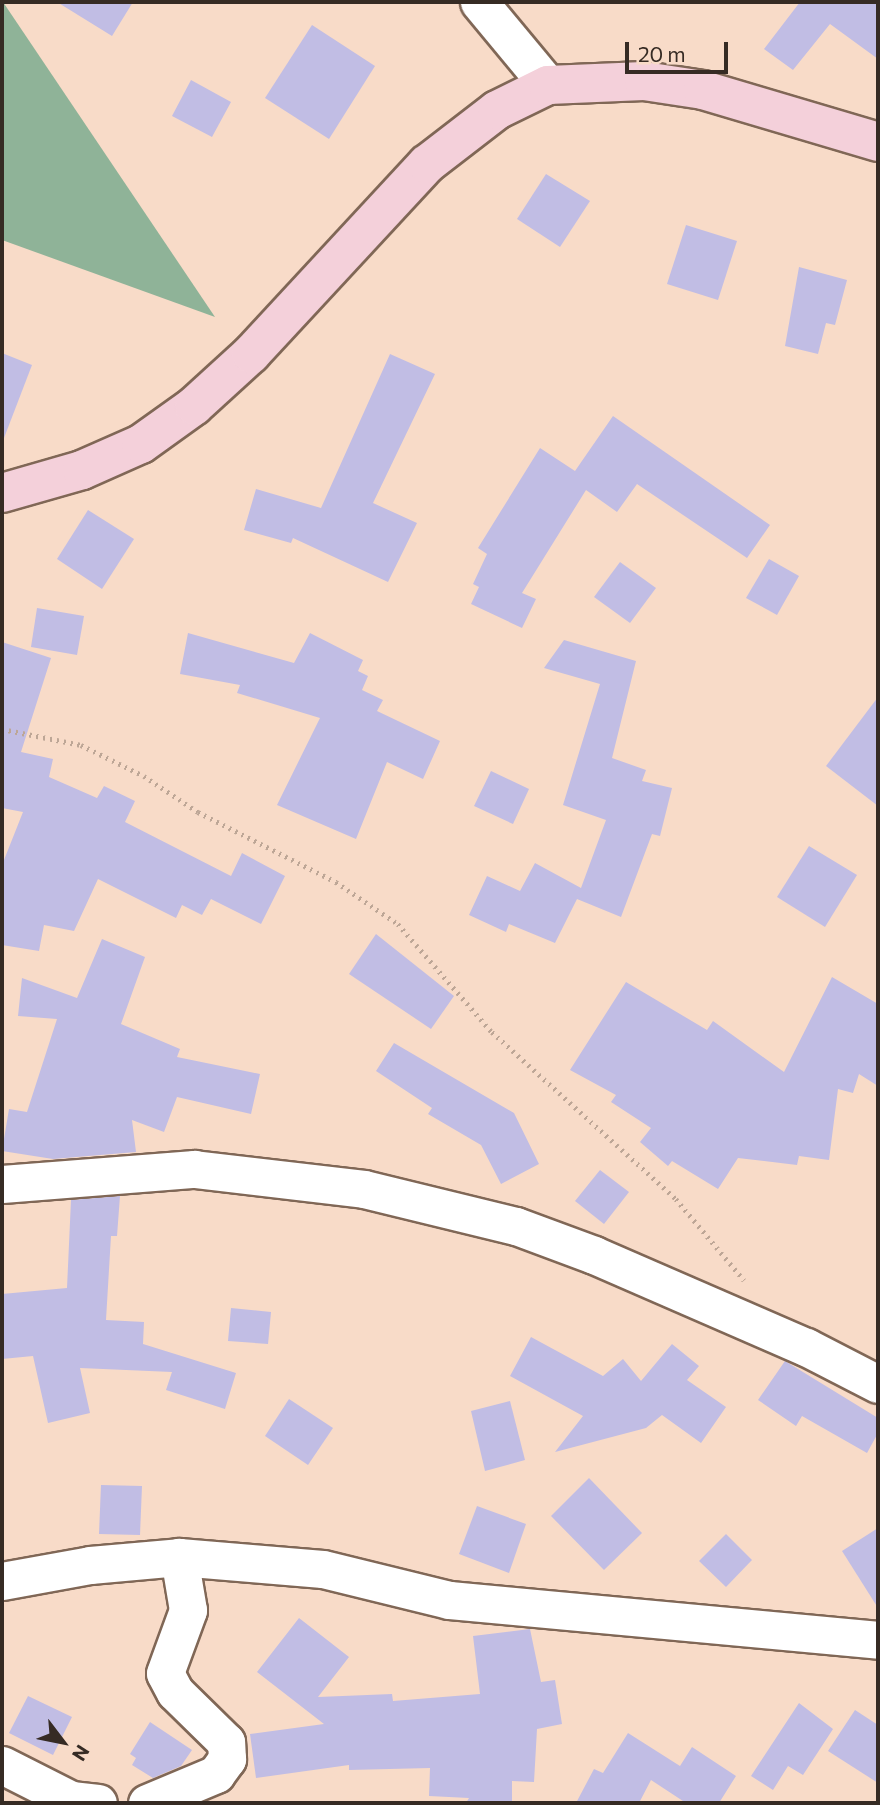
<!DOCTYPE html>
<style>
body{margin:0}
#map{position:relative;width:880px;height:1805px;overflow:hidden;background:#f8dbc8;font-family:Commissioner,sans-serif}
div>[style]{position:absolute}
.forest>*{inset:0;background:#8fb398}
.building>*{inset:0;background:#c1bde4}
.path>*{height:4.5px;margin-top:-2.25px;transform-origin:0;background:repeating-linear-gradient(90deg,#bda696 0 2px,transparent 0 7px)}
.roads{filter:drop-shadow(2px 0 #806756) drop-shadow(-2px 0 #806756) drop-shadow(0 2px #806756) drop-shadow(0 -2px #806756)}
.minor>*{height:37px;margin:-18.5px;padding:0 18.5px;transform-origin:18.5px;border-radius:18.5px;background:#fff}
.secondary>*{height:38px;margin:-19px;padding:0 19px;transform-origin:19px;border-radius:19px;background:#f4d0da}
span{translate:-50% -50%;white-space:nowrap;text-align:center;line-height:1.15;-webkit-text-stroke:6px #f8dbc8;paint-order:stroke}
.frame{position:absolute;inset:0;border:4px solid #362b24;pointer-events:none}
.north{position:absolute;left:28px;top:1707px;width:70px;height:70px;-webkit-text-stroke:5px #f8dbc8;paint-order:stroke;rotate:122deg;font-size:19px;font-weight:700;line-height:28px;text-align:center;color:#362b24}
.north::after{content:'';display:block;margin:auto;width:24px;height:32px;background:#362b24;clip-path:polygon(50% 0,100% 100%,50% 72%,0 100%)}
.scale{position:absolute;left:625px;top:42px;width:103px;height:32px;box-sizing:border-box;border:4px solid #362b24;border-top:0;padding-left:9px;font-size:21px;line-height:24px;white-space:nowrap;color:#362b24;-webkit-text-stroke:5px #f8dbc8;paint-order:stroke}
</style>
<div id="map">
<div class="forest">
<div style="clip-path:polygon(2px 2px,3px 2px,215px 317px,2px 240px)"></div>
</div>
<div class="building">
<div style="clip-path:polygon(57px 2px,133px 2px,112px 36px)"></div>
<div style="clip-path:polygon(800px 2px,878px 2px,878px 59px,830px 24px,793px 70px,764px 49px)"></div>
<div style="clip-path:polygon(312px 25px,375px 66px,329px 139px,265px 98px)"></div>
<div style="clip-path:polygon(191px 80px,231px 102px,212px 137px,172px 116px)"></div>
<div style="clip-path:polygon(546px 174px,590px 201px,560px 247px,517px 219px)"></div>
<div style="clip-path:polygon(686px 225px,737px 241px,718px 300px,667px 284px)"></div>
<div style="clip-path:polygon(799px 267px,847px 280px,835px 325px,826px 323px,818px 354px,785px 346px)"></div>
<div style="clip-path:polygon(2px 353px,32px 365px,4px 438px,2px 437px)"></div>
<div style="clip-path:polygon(390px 354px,435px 374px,373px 503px,417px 523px,388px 582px,293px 538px,291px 543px,244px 530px,256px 489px,321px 508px)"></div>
<div style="clip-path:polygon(613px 416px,770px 525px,747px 558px,637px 484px,617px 512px,586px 490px,522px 593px,536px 599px,522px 628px,471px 604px,479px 587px,473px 584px,487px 554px,478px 548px,540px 448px,575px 471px)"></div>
<div style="clip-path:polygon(88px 510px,134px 539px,102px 589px,57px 559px)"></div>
<div style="clip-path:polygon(769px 559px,799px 576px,777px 615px,746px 598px)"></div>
<div style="clip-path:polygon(620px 562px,656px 588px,630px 623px,594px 597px)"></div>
<div style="clip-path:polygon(37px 608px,84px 616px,77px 655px,31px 647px)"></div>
<div style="clip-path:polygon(188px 633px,294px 663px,310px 633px,363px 660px,358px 671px,368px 676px,362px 690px,383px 700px,377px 711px,440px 741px,423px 779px,387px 762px,356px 839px,277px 805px,320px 718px,237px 693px,240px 685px,180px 674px)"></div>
<div style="clip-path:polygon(564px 640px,636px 661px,612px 758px,646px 770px,642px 781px,672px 788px,660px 836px,652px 834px,621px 917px,577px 899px,580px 893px,555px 943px,509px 924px,506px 932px,469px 915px,487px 876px,520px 891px,535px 863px,581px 888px,606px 820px,563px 805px,600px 684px,544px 668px)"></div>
<div style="clip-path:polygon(2px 642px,51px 658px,21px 752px,53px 759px,49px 777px,97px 798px,104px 786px,135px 801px,125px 822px,231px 876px,242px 853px,285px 876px,261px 924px,211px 899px,202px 915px,182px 905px,176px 918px,98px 879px,74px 931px,44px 925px,39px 951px,2px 945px,2px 865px,23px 812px,2px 808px)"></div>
<div style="clip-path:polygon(878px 697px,878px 806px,826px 766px)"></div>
<div style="clip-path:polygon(491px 771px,529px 789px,513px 824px,474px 806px)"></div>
<div style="clip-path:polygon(809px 846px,857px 875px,825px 927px,777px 897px)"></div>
<div style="clip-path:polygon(376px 934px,454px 996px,431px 1029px,349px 974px)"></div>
<div style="clip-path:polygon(102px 939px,145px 957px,121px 1024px,180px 1049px,177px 1057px,260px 1074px,251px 1114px,177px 1097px,164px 1132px,132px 1120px,136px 1152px,53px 1159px,2px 1151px,9px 1109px,27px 1112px,57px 1019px,18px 1016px,22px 978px,77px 998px)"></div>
<div style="clip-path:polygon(832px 977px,878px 1004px,878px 1086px,859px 1074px,853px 1093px,838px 1089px,829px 1160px,799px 1156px,797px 1165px,738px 1158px,718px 1189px,672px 1161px,668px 1166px,640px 1142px,651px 1128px,611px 1102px,616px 1095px,570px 1070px,626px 982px,707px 1030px,713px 1021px,784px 1072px)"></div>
<div style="clip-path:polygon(394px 1043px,514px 1113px,539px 1164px,501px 1184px,481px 1145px,428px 1114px,432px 1108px,376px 1071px)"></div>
<div style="clip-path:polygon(600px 1170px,629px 1192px,604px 1224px,575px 1201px)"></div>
<div style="clip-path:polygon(120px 1196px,117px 1236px,111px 1236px,106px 1320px,144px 1322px,143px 1344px,236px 1373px,225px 1409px,166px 1390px,172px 1372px,80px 1368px,90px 1413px,48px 1423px,33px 1356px,2px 1359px,2px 1294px,67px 1288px,71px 1200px)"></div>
<div style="clip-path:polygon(231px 1308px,271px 1312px,268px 1344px,228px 1341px)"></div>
<div style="clip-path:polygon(531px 1337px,603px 1376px,623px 1359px,641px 1381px,672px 1344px,699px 1366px,687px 1380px,726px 1407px,701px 1443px,662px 1415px,646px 1428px,555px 1452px,583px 1416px,510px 1376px)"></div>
<div style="clip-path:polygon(785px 1361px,878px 1418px,878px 1433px,867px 1453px,802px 1416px,796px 1426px,758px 1400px)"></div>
<div style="clip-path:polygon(289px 1399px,333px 1428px,308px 1465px,265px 1436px)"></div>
<div style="clip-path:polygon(510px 1401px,525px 1460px,485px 1471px,471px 1411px)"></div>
<div style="clip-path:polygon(589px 1478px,642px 1533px,604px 1570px,551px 1516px)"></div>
<div style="clip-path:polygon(101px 1485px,142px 1486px,140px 1535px,99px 1534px)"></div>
<div style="clip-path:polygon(477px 1506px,526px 1524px,509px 1573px,459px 1554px)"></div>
<div style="clip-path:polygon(878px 1528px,878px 1608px,842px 1551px)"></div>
<div style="clip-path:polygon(726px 1534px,752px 1560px,726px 1587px,699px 1561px)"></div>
<div style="clip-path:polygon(299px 1618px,349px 1657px,318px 1697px,392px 1694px,393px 1701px,480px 1694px,473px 1636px,530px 1629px,541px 1682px,555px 1680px,562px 1724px,537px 1729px,534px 1782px,512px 1781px,512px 1803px,466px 1803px,469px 1798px,429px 1796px,430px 1768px,349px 1770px,349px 1765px,256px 1778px,250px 1734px,324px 1724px,257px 1672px)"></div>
<div style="clip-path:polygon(28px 1696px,72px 1717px,53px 1755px,9px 1733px)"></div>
<div style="clip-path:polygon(799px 1703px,833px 1729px,803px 1775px,788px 1766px,773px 1790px,751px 1776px)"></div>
<div style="clip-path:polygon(855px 1710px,878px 1725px,878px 1783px,828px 1751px)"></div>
<div style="clip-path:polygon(150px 1722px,192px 1750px,181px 1766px,153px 1778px,132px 1765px,136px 1758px,130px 1754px)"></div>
<div style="clip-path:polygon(628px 1733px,680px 1766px,692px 1747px,736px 1776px,719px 1803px,686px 1803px,651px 1780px,639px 1803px,576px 1803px,594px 1769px,603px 1773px)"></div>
</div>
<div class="path">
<div style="left:2px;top:729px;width:81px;rotate:11.4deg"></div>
<div style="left:81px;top:745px;width:70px;rotate:26.2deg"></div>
<div style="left:144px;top:776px;width:65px;rotate:33.7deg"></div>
<div style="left:198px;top:812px;width:155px;rotate:26.9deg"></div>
<div style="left:336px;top:882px;width:75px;rotate:34.1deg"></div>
<div style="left:398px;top:924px;width:143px;rotate:49deg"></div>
<div style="left:492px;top:1032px;width:248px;rotate:42.2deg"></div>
<div style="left:676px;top:1199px;width:106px;rotate:50deg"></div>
</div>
<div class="roads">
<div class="minor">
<div style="left:479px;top:2px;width:108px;rotate:50.3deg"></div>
<div style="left:2px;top:1184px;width:193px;rotate:-4.5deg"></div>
<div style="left:194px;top:1169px;width:171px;rotate:6.7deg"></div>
<div style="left:364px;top:1189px;width:156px;rotate:13.7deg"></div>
<div style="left:516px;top:1226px;width:83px;rotate:20.4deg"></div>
<div style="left:594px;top:1255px;width:231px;rotate:23.5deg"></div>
<div style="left:806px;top:1347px;width:81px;rotate:27.2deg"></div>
<div style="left:2px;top:1581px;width:89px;rotate:-10.3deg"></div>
<div style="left:90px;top:1565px;width:89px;rotate:-5.1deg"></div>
<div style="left:179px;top:1557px;width:144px;rotate:4.8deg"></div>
<div style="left:323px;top:1569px;width:130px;rotate:13.8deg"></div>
<div style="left:449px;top:1600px;width:431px;rotate:5.3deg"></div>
<div style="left:2px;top:1765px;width:77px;rotate:26.9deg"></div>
<div style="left:71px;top:1800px;width:27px;rotate:6deg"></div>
<div style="left:147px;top:1803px;width:75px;rotate:-22.8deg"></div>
<div style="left:216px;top:1774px;width:19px;rotate:-54deg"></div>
<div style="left:227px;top:1759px;width:17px;rotate:-93deg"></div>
<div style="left:226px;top:1742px;width:71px;rotate:-135.6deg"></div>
<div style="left:175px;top:1692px;width:21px;rotate:-118deg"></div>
<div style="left:165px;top:1673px;width:67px;rotate:-69.9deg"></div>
<div style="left:188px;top:1610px;width:54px;rotate:-99.6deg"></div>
</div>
<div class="secondary">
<div style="left:2px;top:493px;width:83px;rotate:-16deg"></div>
<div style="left:82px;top:470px;width:64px;rotate:-23.8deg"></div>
<div style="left:141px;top:444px;width:65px;rotate:-35.6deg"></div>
<div style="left:194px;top:406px;width:77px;rotate:-42.4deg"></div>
<div style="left:251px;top:354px;width:259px;rotate:-47.2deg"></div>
<div style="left:427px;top:164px;width:88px;rotate:-37.6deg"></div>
<div style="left:497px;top:110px;width:57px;rotate:-26.1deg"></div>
<div style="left:548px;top:85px;width:96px;rotate:-2.4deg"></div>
<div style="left:644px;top:81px;width:60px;rotate:8.7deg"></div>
<div style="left:703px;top:90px;width:183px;rotate:16.5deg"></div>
</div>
</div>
<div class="frame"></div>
<div class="north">N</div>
<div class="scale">20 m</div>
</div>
